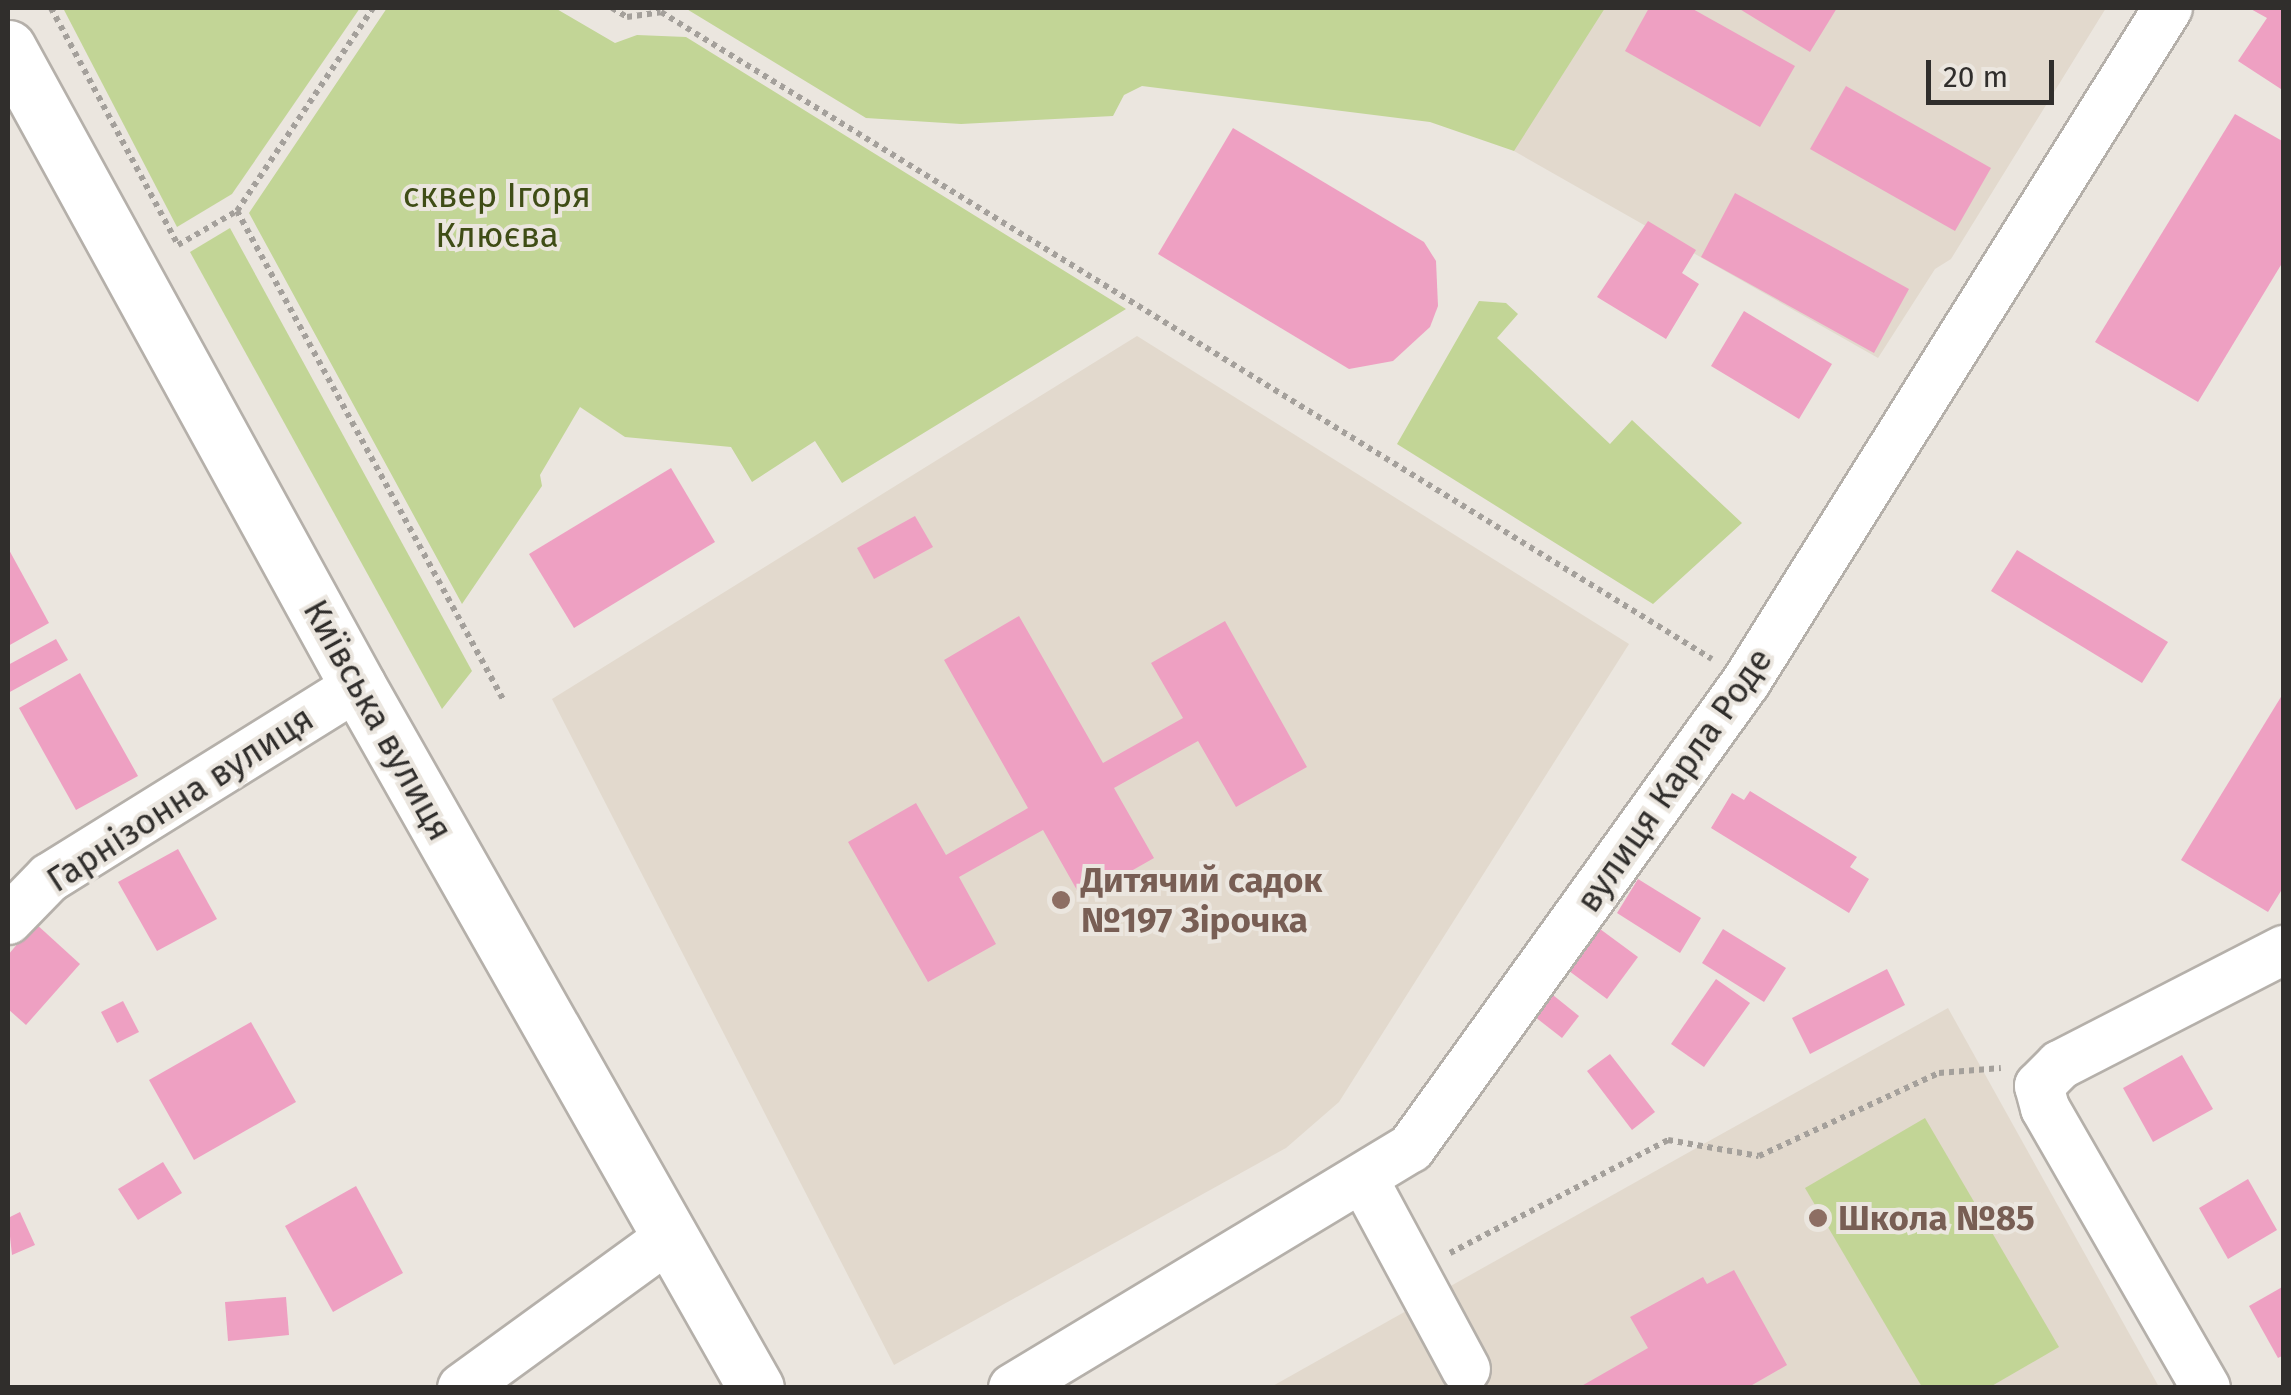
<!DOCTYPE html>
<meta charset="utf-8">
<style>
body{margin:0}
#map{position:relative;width:2291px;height:1395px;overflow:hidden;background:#ebe6df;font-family:"Fira Sans",sans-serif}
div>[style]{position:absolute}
.built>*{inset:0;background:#e2d9cd}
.green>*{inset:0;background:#c2d596}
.building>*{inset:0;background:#eea0c2}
.path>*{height:6px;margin-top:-3px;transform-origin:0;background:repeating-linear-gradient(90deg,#a4a09b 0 5px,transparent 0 10px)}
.roads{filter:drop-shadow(2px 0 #b5b0aa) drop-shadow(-2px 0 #b5b0aa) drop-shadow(0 2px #b5b0aa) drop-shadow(0 -2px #b5b0aa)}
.minor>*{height:48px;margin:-24px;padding:0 24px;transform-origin:24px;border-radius:24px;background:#fff}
.highway>*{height:55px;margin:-27.5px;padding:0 27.5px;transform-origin:27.5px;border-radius:27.5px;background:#fff}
.dots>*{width:28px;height:28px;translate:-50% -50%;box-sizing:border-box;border:5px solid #ebe6df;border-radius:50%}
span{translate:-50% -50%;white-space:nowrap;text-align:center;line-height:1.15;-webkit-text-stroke:8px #ebe6df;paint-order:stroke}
.park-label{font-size:35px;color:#3f4d16}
.street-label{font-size:35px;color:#302e2c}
.education-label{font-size:35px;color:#785e54;font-weight:700}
.left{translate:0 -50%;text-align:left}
.frame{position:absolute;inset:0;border:10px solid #302e2c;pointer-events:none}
.scale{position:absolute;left:1926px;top:60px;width:128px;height:45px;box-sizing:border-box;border:5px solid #302e2c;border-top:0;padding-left:12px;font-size:30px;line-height:35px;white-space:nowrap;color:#302e2c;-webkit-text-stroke:8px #ebe6df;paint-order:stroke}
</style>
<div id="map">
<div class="built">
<div style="clip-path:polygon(1583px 8px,2106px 8px,1951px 259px,1935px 269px,1878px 358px,1514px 151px,1512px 125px)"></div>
<div style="clip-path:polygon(1137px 336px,1629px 644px,1339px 1102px,1286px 1148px,894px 1365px,552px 699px)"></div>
<div style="clip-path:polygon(1948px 1008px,2159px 1387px,1269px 1388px,1700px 1146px)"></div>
</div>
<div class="green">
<div style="clip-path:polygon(63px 8px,360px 8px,232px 194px,177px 227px)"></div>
<div style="clip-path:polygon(387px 8px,555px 8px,615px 43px,637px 35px,686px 37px,1126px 309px,842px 483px,815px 441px,752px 482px,731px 447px,625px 437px,580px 407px,540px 475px,542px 486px,462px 604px,249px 213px)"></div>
<div style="clip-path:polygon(685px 8px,1605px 8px,1514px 151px,1430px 122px,1142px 86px,1124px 95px,1113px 116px,961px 124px,866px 118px)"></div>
<div style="clip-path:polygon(230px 228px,472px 671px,442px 709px,190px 252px)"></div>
<div style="clip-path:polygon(1479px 301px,1506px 303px,1518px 314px,1497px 338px,1610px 444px,1632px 420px,1742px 523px,1653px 604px,1397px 444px)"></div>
<div style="clip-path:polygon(1925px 1118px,2059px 1347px,1990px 1387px,1922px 1387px,1805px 1188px)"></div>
</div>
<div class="building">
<div style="clip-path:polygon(1649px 8px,1691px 8px,1795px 66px,1760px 127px,1625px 51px)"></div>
<div style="clip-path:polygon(1738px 8px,1837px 8px,1810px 52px)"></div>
<div style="clip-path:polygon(2249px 8px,2284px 8px,2284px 91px,2238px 61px,2267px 18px)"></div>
<div style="clip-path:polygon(1846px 86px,1991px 168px,1955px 231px,1810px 149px)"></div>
<div style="clip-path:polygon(2235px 114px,2284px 142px,2284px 260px,2198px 402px,2095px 342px)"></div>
<div style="clip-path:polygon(1233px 128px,1424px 242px,1436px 261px,1438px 306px,1430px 327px,1393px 361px,1349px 369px,1158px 254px)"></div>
<div style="clip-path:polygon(1735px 193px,1909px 289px,1874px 353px,1701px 257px)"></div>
<div style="clip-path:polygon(1648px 221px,1696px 250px,1682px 273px,1699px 284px,1666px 339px,1597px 297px)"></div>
<div style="clip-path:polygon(1744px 311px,1832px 364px,1799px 419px,1711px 366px)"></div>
<div style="clip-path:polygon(671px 468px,715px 542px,574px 628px,529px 554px)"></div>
<div style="clip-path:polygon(915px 516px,933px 547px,874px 579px,857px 548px)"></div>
<div style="clip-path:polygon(8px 548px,49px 623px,8px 646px)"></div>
<div style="clip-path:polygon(2017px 550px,2168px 642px,2142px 683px,1991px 591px)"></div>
<div style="clip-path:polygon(1019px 616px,1103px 763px,1183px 718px,1151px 663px,1225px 621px,1307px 767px,1236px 807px,1198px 741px,1114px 788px,1154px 858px,1082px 899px,1043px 830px,959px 877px,996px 944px,928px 982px,848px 842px,916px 803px,946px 855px,1028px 808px,944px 660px)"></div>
<div style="clip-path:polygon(56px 639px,68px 660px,8px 693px,8px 665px)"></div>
<div style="clip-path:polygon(80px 673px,138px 776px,76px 810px,19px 708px)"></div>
<div style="clip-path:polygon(2284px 692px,2284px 886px,2268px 912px,2181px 860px)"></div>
<div style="clip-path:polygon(1750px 791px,1857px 857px,1850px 867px,1869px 879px,1849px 913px,1711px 828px,1732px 793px,1744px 800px)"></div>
<div style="clip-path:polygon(178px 849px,217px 919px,157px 951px,118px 882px)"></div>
<div style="clip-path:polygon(1638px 879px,1701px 918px,1680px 953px,1617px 913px)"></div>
<div style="clip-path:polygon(35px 923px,80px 964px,26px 1025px,8px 1009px,8px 955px)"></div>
<div style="clip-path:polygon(1596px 926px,1638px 957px,1607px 999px,1565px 968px)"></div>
<div style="clip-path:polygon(1723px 929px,1786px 968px,1764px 1002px,1702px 963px)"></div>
<div style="clip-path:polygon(1887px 969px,1905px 1005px,1810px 1054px,1792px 1018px)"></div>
<div style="clip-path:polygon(1716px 979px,1750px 1003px,1704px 1067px,1671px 1044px)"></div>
<div style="clip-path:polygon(1548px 991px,1579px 1016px,1562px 1038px,1530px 1013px)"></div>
<div style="clip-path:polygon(123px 1001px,139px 1032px,117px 1043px,101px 1012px)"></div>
<div style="clip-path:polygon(251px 1022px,296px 1102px,194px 1160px,149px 1080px)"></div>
<div style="clip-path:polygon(1610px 1054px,1655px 1112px,1632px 1130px,1587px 1071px)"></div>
<div style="clip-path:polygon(2182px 1055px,2213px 1109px,2153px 1142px,2123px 1088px)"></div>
<div style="clip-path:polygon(163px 1162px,182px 1193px,138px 1220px,118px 1189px)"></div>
<div style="clip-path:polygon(2248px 1179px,2277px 1230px,2228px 1259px,2199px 1208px)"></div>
<div style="clip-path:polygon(356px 1186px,403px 1273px,333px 1312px,285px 1226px)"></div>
<div style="clip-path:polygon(20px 1212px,35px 1245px,12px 1255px,8px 1218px)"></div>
<div style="clip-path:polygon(1734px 1270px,1787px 1365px,1747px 1388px,1578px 1388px,1648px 1348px,1630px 1317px,1703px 1277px,1707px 1284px)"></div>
<div style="clip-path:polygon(2284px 1286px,2284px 1355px,2278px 1358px,2249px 1306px)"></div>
<div style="clip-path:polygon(286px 1297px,289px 1335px,228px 1341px,225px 1302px)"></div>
</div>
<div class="path">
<div style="left:51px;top:8px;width:269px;rotate:61.8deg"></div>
<div style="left:178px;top:245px;width:68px;rotate:-30deg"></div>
<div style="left:237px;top:211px;width:558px;rotate:61.41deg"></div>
<div style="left:612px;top:8px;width:17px;rotate:31deg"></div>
<div style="left:627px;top:17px;width:34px;rotate:-8deg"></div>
<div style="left:661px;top:12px;width:1234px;rotate:31.62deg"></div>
<div style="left:237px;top:211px;width:244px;rotate:-56.2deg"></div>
<div style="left:1450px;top:1253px;width:246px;rotate:-27.4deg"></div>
<div style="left:1668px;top:1140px;width:92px;rotate:10deg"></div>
<div style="left:1759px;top:1156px;width:198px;rotate:-24.8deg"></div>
<div style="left:1939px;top:1073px;width:62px;rotate:-4.6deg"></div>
</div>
<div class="roads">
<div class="minor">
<div style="left:8px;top:920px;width:59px;rotate:-45.7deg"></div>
<div style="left:49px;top:878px;width:364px;rotate:-31.9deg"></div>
<div style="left:1363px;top:1178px;width:217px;rotate:61.7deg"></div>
<div style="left:462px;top:1388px;width:257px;rotate:-36deg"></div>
<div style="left:1013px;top:1388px;width:465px;rotate:-31.1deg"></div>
<div style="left:1411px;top:1148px;width:574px;rotate:-54.29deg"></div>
<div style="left:1746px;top:682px;width:795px;rotate:-57.95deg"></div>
<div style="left:2206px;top:1388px;width:323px;rotate:-119.9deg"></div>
<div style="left:2045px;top:1108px;width:23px;rotate:-105deg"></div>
<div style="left:2039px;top:1086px;width:30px;rotate:-45deg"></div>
<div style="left:2060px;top:1065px;width:252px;rotate:-27.2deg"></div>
</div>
<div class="highway">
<div style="left:8px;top:48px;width:728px;rotate:61.25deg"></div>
<div style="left:358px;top:686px;width:807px;rotate:60.45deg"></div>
</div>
</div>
<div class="dots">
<div style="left:1061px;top:900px;background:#8d6e63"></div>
<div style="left:1818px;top:1218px;background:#8d6e63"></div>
</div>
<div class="park-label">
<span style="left:497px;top:215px">сквер Ігоря<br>Клюєва</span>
</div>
<div class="street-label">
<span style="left:378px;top:720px;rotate:61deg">Київська вулиця</span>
<span style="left:1674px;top:780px;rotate:-55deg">вулиця Карла Роде</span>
<span style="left:180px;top:799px;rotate:-33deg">Гарнізонна вулиця</span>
</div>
<div class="education-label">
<span class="left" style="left:1081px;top:900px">Дитячий садок<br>№197 Зірочка</span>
<span class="left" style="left:1838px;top:1218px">Школа №85</span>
</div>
<div class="frame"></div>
<div class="scale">20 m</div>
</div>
